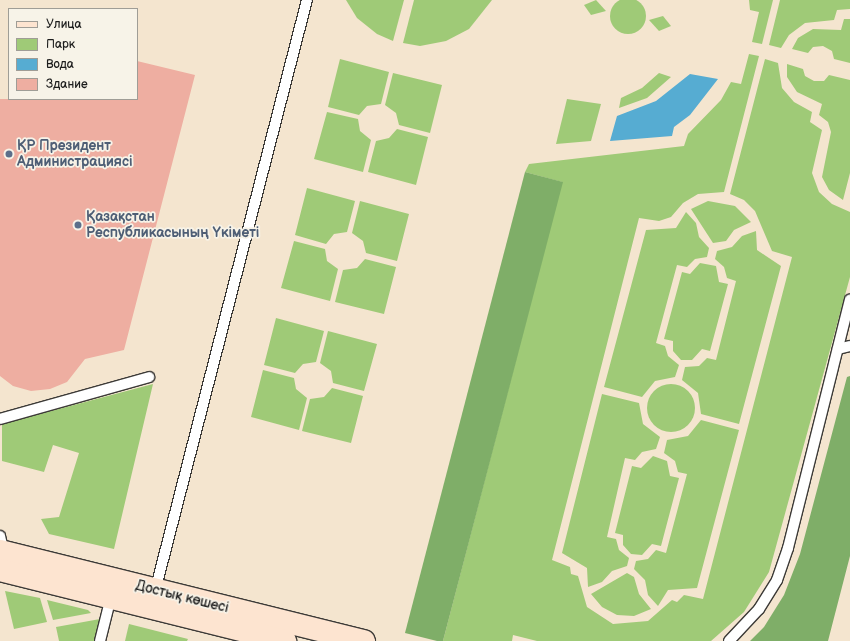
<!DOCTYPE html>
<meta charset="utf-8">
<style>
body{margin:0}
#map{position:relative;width:850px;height:641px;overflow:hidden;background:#f4e5cf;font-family:"Balsamiq Sans",sans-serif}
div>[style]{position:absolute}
.green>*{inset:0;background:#9fca77}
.round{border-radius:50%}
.forest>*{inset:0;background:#7fae68}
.water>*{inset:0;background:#56acd2}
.building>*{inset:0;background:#eeaea1}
.roads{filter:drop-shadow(1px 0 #3c3a37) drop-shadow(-1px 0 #3c3a37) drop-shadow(0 1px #3c3a37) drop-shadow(0 -1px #3c3a37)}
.lane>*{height:10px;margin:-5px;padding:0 5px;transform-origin:5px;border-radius:5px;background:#fff}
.secondary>*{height:22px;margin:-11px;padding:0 11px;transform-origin:11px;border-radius:11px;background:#fde4d0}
.dots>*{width:11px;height:11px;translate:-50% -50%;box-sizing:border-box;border:2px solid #f7f3e8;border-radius:50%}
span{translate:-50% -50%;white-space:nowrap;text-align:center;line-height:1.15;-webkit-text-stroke:3.5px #f7f3e8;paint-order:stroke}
.service-label{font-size:14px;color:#4e5e75;font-weight:700}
.left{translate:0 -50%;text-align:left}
.street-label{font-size:14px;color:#1c1c1c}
.legend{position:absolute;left:8px;top:8px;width:130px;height:92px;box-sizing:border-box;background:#f7f3e8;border:1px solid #9f9d96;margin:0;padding:5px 7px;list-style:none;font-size:12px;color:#1c1c1c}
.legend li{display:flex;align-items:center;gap:8px;height:20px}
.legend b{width:20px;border:1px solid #9f9d96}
</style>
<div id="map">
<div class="green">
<div class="round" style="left:610px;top:-2px;width:36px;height:36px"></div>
<div style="clip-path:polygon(346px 0,404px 0,393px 41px,377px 34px,357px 18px)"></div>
<div style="clip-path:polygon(414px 0,492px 0,469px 29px,446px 41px,420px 46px,403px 43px)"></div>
<div style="clip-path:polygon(596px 0,606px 11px,591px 15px,584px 5px)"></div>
<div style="clip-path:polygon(749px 0,773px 0,762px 44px,752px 42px,759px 12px,750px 10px)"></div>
<div style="clip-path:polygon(780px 0,850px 0,850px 9px,837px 10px,834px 20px,805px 23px,789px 35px,781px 48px,769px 45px)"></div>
<div style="clip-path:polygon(663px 16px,671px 26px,659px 31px,649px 20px)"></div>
<div style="clip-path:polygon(844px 19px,850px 19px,850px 63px,834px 59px,832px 51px,823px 46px,813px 47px,808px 53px,792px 49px,798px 38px,813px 29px,841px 30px)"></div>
<div style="clip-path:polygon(749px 54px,759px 56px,724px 192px,698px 194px,683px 203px,671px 217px,659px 221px,639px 218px,552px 560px,570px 567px,571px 574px,578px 576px,587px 607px,613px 624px,648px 621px,672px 600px,677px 602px,684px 595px,703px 599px,792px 257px,772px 251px,755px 211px,744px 200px,730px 194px,765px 59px,778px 63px,782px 88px,794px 102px,812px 112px,810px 122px,822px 130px,812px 173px,819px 192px,832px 204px,850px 212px,850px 277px,769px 572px,744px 612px,711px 641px,537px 641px,513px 635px,512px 641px,443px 641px,562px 182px,525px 172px,529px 164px,684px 146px,688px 134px,721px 100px,731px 82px,741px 84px)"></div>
<div style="clip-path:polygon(340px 59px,389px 72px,381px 104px,367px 106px,359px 115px,328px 107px)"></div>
<div style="clip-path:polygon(787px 64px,803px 69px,805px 76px,814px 81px,824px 81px,829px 75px,850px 80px,850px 173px,843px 200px,829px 190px,822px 177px,831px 132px,828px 122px,819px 115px,822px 104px,797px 92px,787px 77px)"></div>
<div style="clip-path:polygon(393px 73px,442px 85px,430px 133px,399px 125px,396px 113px,385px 105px)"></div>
<div style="clip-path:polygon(659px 73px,671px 77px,647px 98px,619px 108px,621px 98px,642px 88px)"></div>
<div style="clip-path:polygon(567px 99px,601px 104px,591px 141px,556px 144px)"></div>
<div style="clip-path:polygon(327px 112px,358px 119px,360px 131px,371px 140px,363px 172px,314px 159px)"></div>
<div style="clip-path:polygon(397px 129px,428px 137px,416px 185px,368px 172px,376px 141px,389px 138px)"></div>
<div style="clip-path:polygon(307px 188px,355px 201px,347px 232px,334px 234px,326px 244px,295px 235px)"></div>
<div style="clip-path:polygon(360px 201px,409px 214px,397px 261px,366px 253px,363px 241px,352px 233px)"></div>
<div style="clip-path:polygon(708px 201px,735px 206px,751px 222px,734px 230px,726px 241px,713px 243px,691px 209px)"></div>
<div style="clip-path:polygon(686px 212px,696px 223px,699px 237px,709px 248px,707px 257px,695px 259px,687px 267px,677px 265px,656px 343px,665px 346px,668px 356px,679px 365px,675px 377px,655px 381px,642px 397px,604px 387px,646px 230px,676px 228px)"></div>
<div style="clip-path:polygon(756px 231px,757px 250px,781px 266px,739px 424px,701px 414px,698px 393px,682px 380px,685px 367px,699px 366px,707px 358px,716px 360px,736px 281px,727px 278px,724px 267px,715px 259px,717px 251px,732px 247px,742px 236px)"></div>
<div style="clip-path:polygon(294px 241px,325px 249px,327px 261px,338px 269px,330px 301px,281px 288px)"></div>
<div style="clip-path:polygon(365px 259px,396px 267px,384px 314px,335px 302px,343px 270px,357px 268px)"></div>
<div style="clip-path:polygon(700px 263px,716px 266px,719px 282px,728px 284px,710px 351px,702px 349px,692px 360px,681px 360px,673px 351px,673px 341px,664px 339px,682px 272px,690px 274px)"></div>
<div style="clip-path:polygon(276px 318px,324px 331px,316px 362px,303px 364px,295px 373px,264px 365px)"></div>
<div style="clip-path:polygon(328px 331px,377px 344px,364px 391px,333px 383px,331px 371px,320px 363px)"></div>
<div style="clip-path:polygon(263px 370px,294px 378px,296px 389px,307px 398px,299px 430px,251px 417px)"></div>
<div class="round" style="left:647px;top:384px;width:48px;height:48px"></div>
<div style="clip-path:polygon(153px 384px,114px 549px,49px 534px,41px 519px,59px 517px,79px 453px,53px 445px,44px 472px,2px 461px,2px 424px)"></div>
<div style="clip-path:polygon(332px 388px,363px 396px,351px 443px,302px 431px,310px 399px,324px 397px)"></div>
<div style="clip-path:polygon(602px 394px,639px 403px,643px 424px,660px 437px,656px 449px,642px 452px,635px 460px,625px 458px,607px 537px,616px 539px,619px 550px,629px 558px,627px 566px,612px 571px,602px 582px,588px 587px,587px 568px,562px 553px)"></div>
<div style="clip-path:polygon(701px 420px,739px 430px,697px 588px,668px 590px,658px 606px,648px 595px,645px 580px,634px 569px,636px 561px,648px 559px,656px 550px,666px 553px,687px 474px,678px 472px,675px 461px,664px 453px,667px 440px,688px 436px)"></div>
<div style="clip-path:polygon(653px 456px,667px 461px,670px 476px,679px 478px,661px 546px,652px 544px,642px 555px,631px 554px,623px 545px,623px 535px,615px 533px,632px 466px,641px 468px)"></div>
<div style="clip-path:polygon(627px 573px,634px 577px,639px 594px,651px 609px,634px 616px,617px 615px,602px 607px,591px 594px)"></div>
<div style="clip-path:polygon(5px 591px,40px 598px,47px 622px,14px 629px)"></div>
<div style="clip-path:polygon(47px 600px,88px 610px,91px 613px,53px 620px)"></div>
<div style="clip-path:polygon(100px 619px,94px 641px,59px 641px,56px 627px)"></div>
<div style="clip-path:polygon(129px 624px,188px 639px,187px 641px,125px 641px)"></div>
</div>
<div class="forest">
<div style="clip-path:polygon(525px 172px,563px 182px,443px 641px,437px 641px,405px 633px)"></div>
<div style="clip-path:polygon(850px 376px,850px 556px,828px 641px,750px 641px,764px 627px,784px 595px,800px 554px,847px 377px)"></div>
</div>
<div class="water">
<div style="clip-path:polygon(690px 74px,718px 79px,690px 115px,674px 127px,672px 136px,610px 141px,617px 116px,656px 101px)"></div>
</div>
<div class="building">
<div style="clip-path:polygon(137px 61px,195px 75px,124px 350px,85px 359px,67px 382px,50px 389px,31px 391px,13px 386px,0 376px,0 99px,137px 99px)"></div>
</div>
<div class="roads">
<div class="lane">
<div style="left:838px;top:349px;width:12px;rotate:-14deg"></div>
<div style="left:0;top:419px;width:155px;rotate:-15.7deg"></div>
<div style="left:0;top:536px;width:17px;rotate:77deg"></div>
<div style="left:155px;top:591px;width:610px;rotate:-75.58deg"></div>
<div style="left:100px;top:641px;width:45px;rotate:-76deg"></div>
<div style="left:729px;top:641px;width:44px;rotate:-46.8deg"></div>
<div style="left:759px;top:609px;width:34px;rotate:-58deg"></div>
<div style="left:777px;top:580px;width:34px;rotate:-71deg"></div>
<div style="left:788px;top:548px;width:256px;rotate:-76deg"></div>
</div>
<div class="secondary">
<div style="left:0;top:551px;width:375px;rotate:13.9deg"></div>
<div style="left:0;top:570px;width:294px;rotate:14deg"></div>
</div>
</div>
<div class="dots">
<div style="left:9px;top:154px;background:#5c6f8a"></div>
<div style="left:78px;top:225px;background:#5c6f8a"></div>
</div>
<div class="service-label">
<span class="left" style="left:17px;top:154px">ҚР Президент<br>Администрациясі</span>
<span class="left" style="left:86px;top:225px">Қазақстан<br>Республикасының Үкіметі</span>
</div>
<div class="street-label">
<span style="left:182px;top:597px;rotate:14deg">Достық көшесі</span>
</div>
<ul class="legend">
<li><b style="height:5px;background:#fde4d0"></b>Улица</li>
<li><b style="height:11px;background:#9fca77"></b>Парк</li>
<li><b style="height:11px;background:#56acd2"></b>Вода</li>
<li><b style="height:11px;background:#eeaea1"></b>Здание</li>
</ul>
</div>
